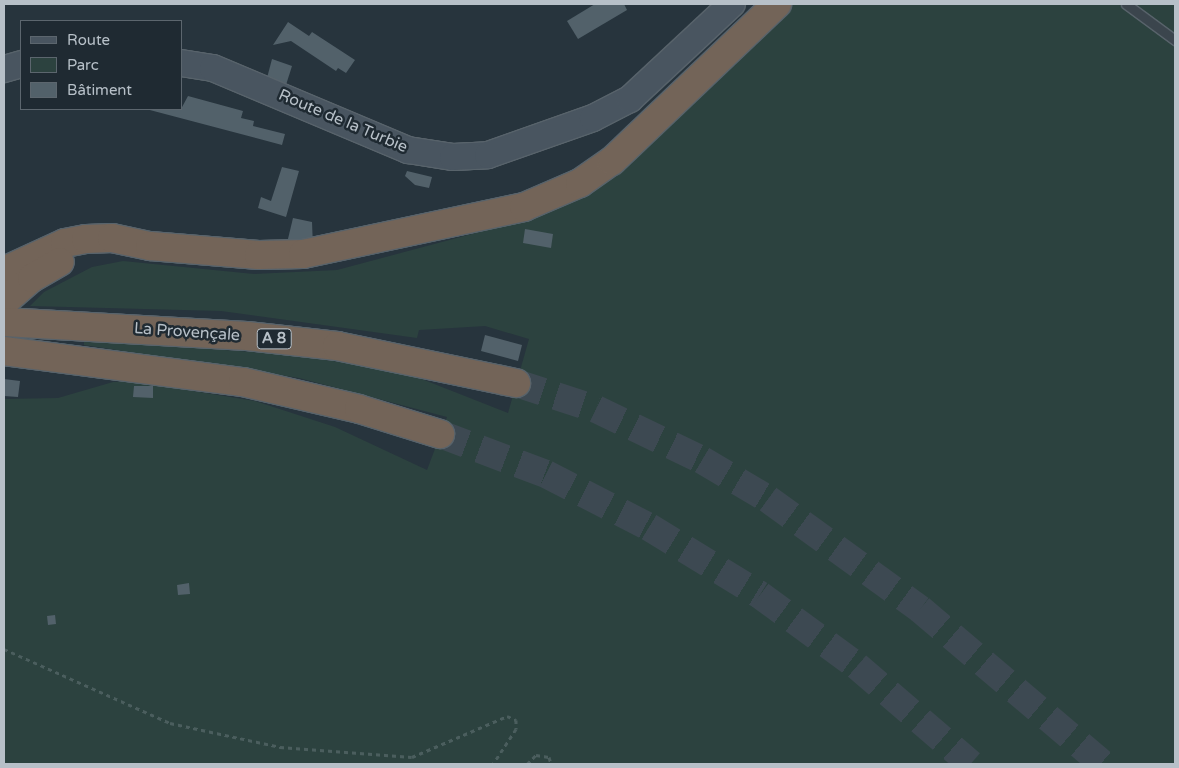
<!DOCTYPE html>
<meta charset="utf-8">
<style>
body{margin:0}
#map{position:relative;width:1179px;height:768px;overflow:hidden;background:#27343d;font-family:"Varela Round",sans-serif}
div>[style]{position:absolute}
.green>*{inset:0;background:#2c423f}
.building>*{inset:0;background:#52616a}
.highway-tunnel>*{height:28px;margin-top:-14px;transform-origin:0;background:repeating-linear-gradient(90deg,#3d4952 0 28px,transparent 0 42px)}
.path>*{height:3px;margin-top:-1.5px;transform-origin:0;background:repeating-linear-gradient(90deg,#4b5e5e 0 4px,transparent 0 8px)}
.roads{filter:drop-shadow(1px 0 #58636b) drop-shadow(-1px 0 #58636b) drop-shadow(0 1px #58636b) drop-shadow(0 -1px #58636b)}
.lane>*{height:9px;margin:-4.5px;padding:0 4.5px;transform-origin:4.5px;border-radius:4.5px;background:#3b454d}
.secondary>*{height:26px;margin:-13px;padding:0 13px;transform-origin:13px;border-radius:13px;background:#495560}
.highway>*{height:28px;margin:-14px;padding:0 14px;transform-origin:14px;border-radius:14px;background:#736458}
span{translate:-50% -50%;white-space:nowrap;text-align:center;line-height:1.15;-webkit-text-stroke:5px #1f2a32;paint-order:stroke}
.shield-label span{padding:1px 4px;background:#1f2a32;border:1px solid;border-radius:4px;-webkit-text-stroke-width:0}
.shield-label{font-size:15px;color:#b7c0c8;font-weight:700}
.street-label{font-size:16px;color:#b7c0c8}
.frame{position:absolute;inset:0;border:5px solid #b7c0c8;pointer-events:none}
.legend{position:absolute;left:20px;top:20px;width:162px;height:90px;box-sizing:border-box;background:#1f2a32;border:1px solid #5c666e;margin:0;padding:6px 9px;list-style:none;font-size:15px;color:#b7c0c8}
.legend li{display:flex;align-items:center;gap:10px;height:25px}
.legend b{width:25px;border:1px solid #5c666e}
</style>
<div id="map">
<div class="green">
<div style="clip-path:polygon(792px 4px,1175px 4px,1175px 764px,4px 764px,4px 399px,58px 398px,113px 382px,132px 381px,255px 401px,335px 427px,427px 470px,447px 417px,299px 378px,84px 345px,84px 340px,280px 354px,371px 366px,414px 376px,508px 413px,529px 339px,485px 326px,419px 330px,417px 338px,221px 311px,30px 306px,44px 292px,92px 267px,123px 261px,254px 274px,337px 270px,517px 222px,778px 20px)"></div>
</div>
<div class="building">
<div style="clip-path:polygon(595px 4px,624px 4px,627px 10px,578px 39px,567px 21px)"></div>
<div style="clip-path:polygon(288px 22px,309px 36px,312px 32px,355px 60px,346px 73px,338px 68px,336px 71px,291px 41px,273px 45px)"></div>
<div style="clip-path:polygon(272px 59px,292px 66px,286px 85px,267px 78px)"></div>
<div style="clip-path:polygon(188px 96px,243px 111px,241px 118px,254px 121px,253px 126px,285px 134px,282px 145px,146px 109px,181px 109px)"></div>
<div style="clip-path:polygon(282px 167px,299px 171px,286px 217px,258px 208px,261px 197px,271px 201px)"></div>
<div style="clip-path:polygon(407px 171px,432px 177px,429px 188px,415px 185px,405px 176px)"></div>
<div style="clip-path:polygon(293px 218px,312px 222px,313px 247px,287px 243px)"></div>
<div style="clip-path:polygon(525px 229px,553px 234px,551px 248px,523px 243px)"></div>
<div style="clip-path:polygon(485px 335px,522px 345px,518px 361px,481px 351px)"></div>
<div style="clip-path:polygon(4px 379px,20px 381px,18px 397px,4px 396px)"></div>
<div style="clip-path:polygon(134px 386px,153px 386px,153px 398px,133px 397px)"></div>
<div style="clip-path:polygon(189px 583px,190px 594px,178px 595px,177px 585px)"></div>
<div style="clip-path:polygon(55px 615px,56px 624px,48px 625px,47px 616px)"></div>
</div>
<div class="highway-tunnel">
<div style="left:516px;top:383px;width:84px;rotate:18deg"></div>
<div style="left:596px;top:409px;width:118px;rotate:25.7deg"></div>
<div style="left:702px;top:460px;width:77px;rotate:30.6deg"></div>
<div style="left:768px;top:499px;width:188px;rotate:35.9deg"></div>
<div style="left:920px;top:609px;width:240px;rotate:40.3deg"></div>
<div style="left:440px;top:434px;width:113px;rotate:20.7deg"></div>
<div style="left:546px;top:474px;width:116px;rotate:27.2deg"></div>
<div style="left:649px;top:527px;width:130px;rotate:31.5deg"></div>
<div style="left:760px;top:595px;width:120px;rotate:36.2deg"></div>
<div style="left:857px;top:666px;width:150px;rotate:40.7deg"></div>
</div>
<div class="path">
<div style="left:4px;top:649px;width:182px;rotate:24deg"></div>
<div style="left:170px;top:723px;width:113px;rotate:12.3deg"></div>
<div style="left:280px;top:747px;width:132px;rotate:4.3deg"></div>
<div style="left:412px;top:757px;width:103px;rotate:-23.3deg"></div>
<div style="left:507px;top:716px;width:10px;rotate:24deg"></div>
<div style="left:516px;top:720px;width:9px;rotate:90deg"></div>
<div style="left:516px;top:729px;width:42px;rotate:123.3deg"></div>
<div style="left:527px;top:764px;width:13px;rotate:-45deg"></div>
<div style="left:536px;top:755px;width:13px;rotate:9deg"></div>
<div style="left:549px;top:757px;width:7px;rotate:74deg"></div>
</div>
<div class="roads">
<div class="lane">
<div style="left:1126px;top:4px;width:61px;rotate:36.3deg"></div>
</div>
<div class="secondary">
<div style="left:181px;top:63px;width:32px;rotate:9deg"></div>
<div style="left:213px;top:68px;width:212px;rotate:22.8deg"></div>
<div style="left:408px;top:150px;width:46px;rotate:8.8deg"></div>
<div style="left:453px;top:157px;width:35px;rotate:-3deg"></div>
<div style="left:488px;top:155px;width:111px;rotate:-19.4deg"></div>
<div style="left:593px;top:118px;width:42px;rotate:-27.2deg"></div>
<div style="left:630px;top:99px;width:139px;rotate:-43deg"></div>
<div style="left:4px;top:69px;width:18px;rotate:-16deg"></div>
</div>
<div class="highway">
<div style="left:4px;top:271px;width:67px;rotate:-24.7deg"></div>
<div style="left:65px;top:243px;width:21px;rotate:-11deg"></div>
<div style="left:86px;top:239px;width:26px;rotate:-2deg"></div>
<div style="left:112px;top:238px;width:39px;rotate:12deg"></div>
<div style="left:150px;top:246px;width:109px;rotate:4.7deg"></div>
<div style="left:259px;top:255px;width:44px;rotate:-1.3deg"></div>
<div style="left:303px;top:254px;width:226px;rotate:-12deg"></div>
<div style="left:524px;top:207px;width:61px;rotate:-23.2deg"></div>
<div style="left:580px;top:183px;width:39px;rotate:-35deg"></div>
<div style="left:612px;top:161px;width:228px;rotate:-43.6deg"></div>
<div style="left:4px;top:302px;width:37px;rotate:-41deg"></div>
<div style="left:32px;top:278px;width:32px;rotate:-30deg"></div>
<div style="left:4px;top:322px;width:243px;rotate:3.3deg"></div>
<div style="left:247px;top:336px;width:91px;rotate:6.3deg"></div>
<div style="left:337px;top:346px;width:183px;rotate:11.7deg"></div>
<div style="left:4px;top:351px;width:241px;rotate:7.4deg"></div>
<div style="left:243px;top:382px;width:119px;rotate:13.1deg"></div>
<div style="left:359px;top:409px;width:85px;rotate:17.2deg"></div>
</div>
</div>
<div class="shield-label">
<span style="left:274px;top:339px">A 8</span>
</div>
<div class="street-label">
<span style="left:343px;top:121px;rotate:23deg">Route de la Turbie</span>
<span style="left:187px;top:332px;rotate:4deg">La Provençale</span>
</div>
<div class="frame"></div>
<ul class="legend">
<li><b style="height:6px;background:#495560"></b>Route</li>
<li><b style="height:14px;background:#2c423f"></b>Parc</li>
<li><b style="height:14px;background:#52616a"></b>Bâtiment</li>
</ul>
</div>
